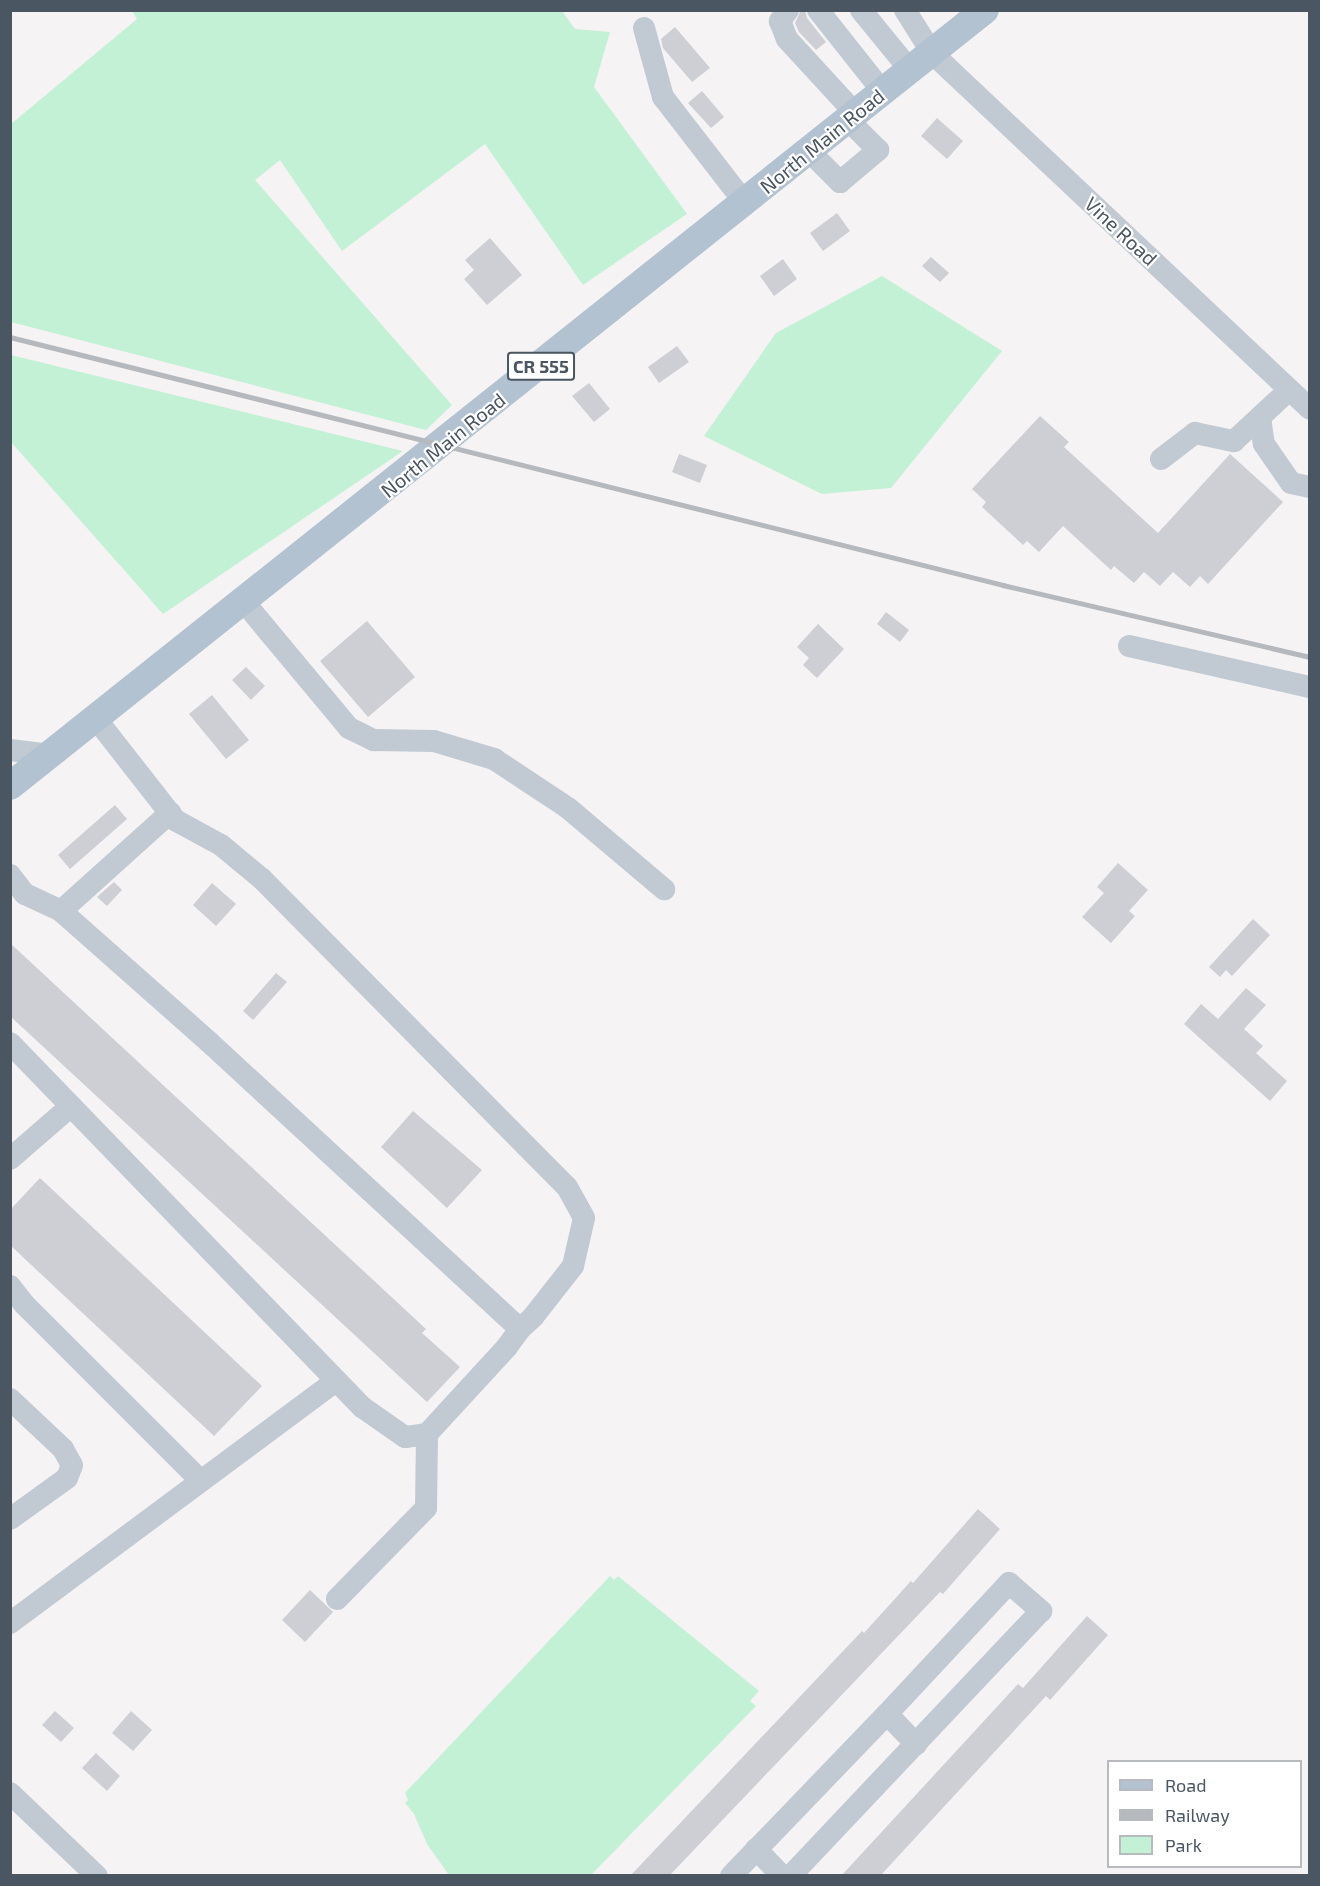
<!DOCTYPE html>
<style>
body{margin:0}
#map{position:relative;width:1320px;height:1886px;overflow:hidden;background:#f5f3f3;font-family:"Exo 2",sans-serif}
div>[style]{position:absolute}
.green>*{inset:0;background:#c3f1d5}
.building>*{inset:0;background:#cdcfd5}
.minor>*{height:22px;margin:-11px;padding:0 11px;transform-origin:11px;border-radius:11px;background:#c1cad2}
.major>*{height:28px;margin:-14px;padding:0 14px;transform-origin:14px;border-radius:14px;background:#b3c2d1}
.rail>*{height:4.5px;margin:-2.25px;padding:0 2.25px;transform-origin:2.25px;border-radius:2.25px;background:#b5b8bd}
span{translate:-50% -50%;white-space:nowrap;text-align:center;line-height:1.15;-webkit-text-stroke:4.5px #fff;paint-order:stroke}
.shield-label span{padding:2px 4px;background:#fff;border:2px solid;border-radius:4px;-webkit-text-stroke-width:0}
.shield-label{font-size:18px;color:#4a5661;font-weight:700}
.street-label{font-size:20px;color:#4a5661}
.frame{position:absolute;inset:0;border:12px solid #4a5661;pointer-events:none}
.legend{position:absolute;left:1107px;top:1760px;width:195px;height:108px;box-sizing:border-box;background:#fff;border:2px solid #b7bbc0;margin:0;padding:8px 10px;list-style:none;font-size:18px;color:#4a5661}
.legend li{display:flex;align-items:center;gap:12px;height:30px}
.legend b{width:30px;border:2px solid #b7bbc0}
</style>
<div id="map">
<div class="green">
<div style="clip-path:polygon(132px 11px,562px 11px,575px 29px,610px 32px,594px 87px,687px 214px,583px 285px,485px 144px,342px 251px,280px 160px,255px 180px,452px 405px,426px 430px,11px 322px,11px 124px,137px 19px)"></div>
<div style="clip-path:polygon(882px 276px,1002px 351px,891px 488px,822px 494px,704px 436px,776px 333px)"></div>
<div style="clip-path:polygon(10px 355px,11px 355px,403px 451px,163px 614px,11px 442px)"></div>
<div style="clip-path:polygon(610px 1576px,614px 1580px,618px 1576px,759px 1691px,750px 1701px,756px 1706px,591px 1875px,449px 1875px,427px 1844px,414px 1814px,405px 1803px,408px 1800px,405px 1793px)"></div>
</div>
<div class="building">
<div style="clip-path:polygon(801px 10px,805px 10px,807px 18px,826px 42px,816px 50px,799px 32px,795px 23px)"></div>
<div style="clip-path:polygon(675px 27px,710px 68px,692px 82px,663px 48px,661px 39px)"></div>
<div style="clip-path:polygon(702px 91px,724px 117px,711px 128px,688px 103px)"></div>
<div style="clip-path:polygon(937px 118px,963px 141px,947px 159px,921px 136px)"></div>
<div style="clip-path:polygon(837px 213px,850px 231px,823px 251px,810px 233px)"></div>
<div style="clip-path:polygon(490px 238px,522px 275px,487px 305px,464px 279px,474px 270px,465px 260px)"></div>
<div style="clip-path:polygon(931px 257px,949px 273px,940px 282px,922px 266px)"></div>
<div style="clip-path:polygon(783px 259px,797px 279px,774px 296px,760px 276px)"></div>
<div style="clip-path:polygon(677px 346px,689px 362px,659px 383px,648px 367px)"></div>
<div style="clip-path:polygon(589px 383px,610px 409px,594px 422px,572px 396px)"></div>
<div style="clip-path:polygon(1040px 416px,1069px 442px,1064px 447px,1158px 533px,1230px 454px,1283px 502px,1208px 584px,1200px 576px,1190px 587px,1173px 572px,1160px 586px,1144px 572px,1134px 583px,1114px 566px,1111px 570px,1063px 526px,1039px 552px,1027px 541px,1023px 545px,982px 507px,986px 502px,972px 489px)"></div>
<div style="clip-path:polygon(679px 454px,707px 465px,700px 483px,672px 472px)"></div>
<div style="clip-path:polygon(886px 612px,909px 630px,900px 642px,877px 624px)"></div>
<div style="clip-path:polygon(367px 621px,415px 677px,368px 717px,320px 661px)"></div>
<div style="clip-path:polygon(818px 624px,844px 649px,817px 678px,803px 665px,809px 658px,797px 647px)"></div>
<div style="clip-path:polygon(246px 667px,265px 686px,251px 700px,232px 680px)"></div>
<div style="clip-path:polygon(212px 695px,249px 740px,226px 759px,189px 714px)"></div>
<div style="clip-path:polygon(115px 805px,127px 819px,70px 869px,58px 855px)"></div>
<div style="clip-path:polygon(1118px 863px,1148px 890px,1129px 911px,1135px 916px,1111px 943px,1082px 917px,1104px 893px,1097px 887px)"></div>
<div style="clip-path:polygon(114px 882px,122px 890px,107px 906px,97px 897px)"></div>
<div style="clip-path:polygon(212px 883px,236px 904px,216px 926px,193px 905px)"></div>
<div style="clip-path:polygon(1253px 919px,1270px 935px,1232px 976px,1226px 970px,1220px 977px,1209px 967px)"></div>
<div style="clip-path:polygon(10px 943px,426px 1329px,422px 1333px,460px 1367px,427px 1402px,10px 1016px)"></div>
<div style="clip-path:polygon(276px 973px,287px 982px,253px 1020px,243px 1011px)"></div>
<div style="clip-path:polygon(1246px 988px,1266px 1005px,1244px 1029px,1263px 1046px,1256px 1053px,1287px 1081px,1270px 1101px,1184px 1024px,1201px 1004px,1218px 1019px)"></div>
<div style="clip-path:polygon(413px 1111px,482px 1170px,447px 1208px,381px 1147px)"></div>
<div style="clip-path:polygon(40px 1178px,262px 1386px,214px 1436px,10px 1245px,10px 1210px)"></div>
<div style="clip-path:polygon(978px 1509px,1000px 1529px,943px 1594px,940px 1592px,670px 1875px,631px 1875px,862px 1631px,864px 1633px,911px 1581px,913px 1583px)"></div>
<div style="clip-path:polygon(310px 1590px,333px 1612px,305px 1642px,282px 1620px)"></div>
<div style="clip-path:polygon(1087px 1616px,1108px 1635px,1050px 1700px,1046px 1696px,881px 1875px,842px 1875px,1018px 1684px,1023px 1688px)"></div>
<div style="clip-path:polygon(55px 1711px,74px 1728px,61px 1742px,42px 1725px)"></div>
<div style="clip-path:polygon(131px 1711px,152px 1730px,133px 1751px,112px 1733px)"></div>
<div style="clip-path:polygon(96px 1753px,120px 1776px,107px 1791px,82px 1768px)"></div>
</div>
<div class="minor">
<div style="left:788px;top:10px;width:14px;rotate:126deg"></div>
<div style="left:780px;top:21px;width:19px;rotate:69deg"></div>
<div style="left:787px;top:39px;width:102px;rotate:47.4deg"></div>
<div style="left:818px;top:10px;width:105px;rotate:51.6deg"></div>
<div style="left:861px;top:10px;width:77px;rotate:50.8deg"></div>
<div style="left:905px;top:10px;width:51px;rotate:57.9deg"></div>
<div style="left:932px;top:53px;width:519px;rotate:43.28deg"></div>
<div style="left:644px;top:28px;width:72px;rotate:74.6deg"></div>
<div style="left:663px;top:97px;width:134px;rotate:52.3deg"></div>
<div style="left:809px;top:151px;width:44px;rotate:45deg"></div>
<div style="left:840px;top:182px;width:50px;rotate:-40.1deg"></div>
<div style="left:878px;top:150px;width:42px;rotate:-135deg"></div>
<div style="left:1260px;top:417px;width:27px;rotate:82deg"></div>
<div style="left:1264px;top:444px;width:47px;rotate:55.3deg"></div>
<div style="left:1291px;top:483px;width:19px;rotate:12deg"></div>
<div style="left:1161px;top:459px;width:43px;rotate:-37.4deg"></div>
<div style="left:1195px;top:433px;width:40px;rotate:12deg"></div>
<div style="left:1234px;top:441px;width:75px;rotate:-42.8deg"></div>
<div style="left:244px;top:602px;width:164px;rotate:50.2deg"></div>
<div style="left:349px;top:728px;width:28px;rotate:26deg"></div>
<div style="left:374px;top:740px;width:60px;rotate:1deg"></div>
<div style="left:434px;top:741px;width:63px;rotate:16.7deg"></div>
<div style="left:494px;top:759px;width:89px;rotate:33.5deg"></div>
<div style="left:568px;top:808px;width:126px;rotate:40.2deg"></div>
<div style="left:1129px;top:646px;width:186px;rotate:12.8deg"></div>
<div style="left:97px;top:720px;width:127px;rotate:52deg"></div>
<div style="left:175px;top:820px;width:52px;rotate:28.5deg"></div>
<div style="left:221px;top:845px;width:53px;rotate:39.7deg"></div>
<div style="left:262px;top:879px;width:433px;rotate:45.3deg"></div>
<div style="left:567px;top:1187px;width:35px;rotate:61deg"></div>
<div style="left:584px;top:1218px;width:49px;rotate:102.9deg"></div>
<div style="left:573px;top:1266px;width:65px;rotate:128.1deg"></div>
<div style="left:533px;top:1317px;width:18px;rotate:137deg"></div>
<div style="left:10px;top:750px;width:41px;rotate:7deg"></div>
<div style="left:10px;top:875px;width:24px;rotate:52deg"></div>
<div style="left:25px;top:894px;width:40px;rotate:25deg"></div>
<div style="left:61px;top:911px;width:198px;rotate:41.5deg"></div>
<div style="left:209px;top:1042px;width:423px;rotate:42.7deg"></div>
<div style="left:520px;top:1329px;width:22px;rotate:126deg"></div>
<div style="left:507px;top:1347px;width:118px;rotate:132.6deg"></div>
<div style="left:427px;top:1434px;width:22px;rotate:172deg"></div>
<div style="left:405px;top:1437px;width:52px;rotate:-145.1deg"></div>
<div style="left:362px;top:1407px;width:506px;rotate:-134.04deg"></div>
<div style="left:61px;top:911px;width:147px;rotate:-42deg"></div>
<div style="left:10px;top:1159px;width:81px;rotate:-41deg"></div>
<div style="left:10px;top:1286px;width:23px;rotate:52deg"></div>
<div style="left:24px;top:1304px;width:250px;rotate:45deg"></div>
<div style="left:10px;top:1399px;width:73px;rotate:43.3deg"></div>
<div style="left:63px;top:1449px;width:18px;rotate:61deg"></div>
<div style="left:72px;top:1465px;width:14px;rotate:111deg"></div>
<div style="left:67px;top:1478px;width:70px;rotate:144.3deg"></div>
<div style="left:337px;top:1599px;width:127px;rotate:-45.6deg"></div>
<div style="left:426px;top:1508px;width:74px;rotate:-89.2deg"></div>
<div style="left:10px;top:1623px;width:406px;rotate:-36.6deg"></div>
<div style="left:887px;top:1714px;width:42px;rotate:46deg"></div>
<div style="left:10px;top:1793px;width:120px;rotate:43.7deg"></div>
<div style="left:756px;top:1849px;width:37px;rotate:46deg"></div>
<div style="left:731px;top:1876px;width:225px;rotate:-46.1deg"></div>
<div style="left:887px;top:1714px;width:179px;rotate:-47deg"></div>
<div style="left:1009px;top:1583px;width:43px;rotate:41.2deg"></div>
<div style="left:1041px;top:1611px;width:365px;rotate:133.4deg"></div>
</div>
<div class="major">
<div style="left:10px;top:786px;width:1246px;rotate:-38.52deg"></div>
</div>
<div class="rail">
<div style="left:10px;top:337px;width:1024px;rotate:14.02deg"></div>
<div style="left:1003px;top:585px;width:315px;rotate:13.2deg"></div>
</div>
<div class="shield-label">
<span style="left:541px;top:366px">CR 555</span>
</div>
<div class="street-label">
<span style="left:822px;top:141px;rotate:-39deg">North Main Road</span>
<span style="left:1121px;top:231px;rotate:43deg">Vine Road</span>
<span style="left:443px;top:445px;rotate:-39deg">North Main Road</span>
</div>
<div class="frame"></div>
<ul class="legend">
<li><b style="height:8px;background:#b3c2d1"></b>Road</li>
<li><b style="height:8px;background:#b5b8bd"></b>Railway</li>
<li><b style="height:16px;background:#c3f1d5"></b>Park</li>
</ul>
</div>
